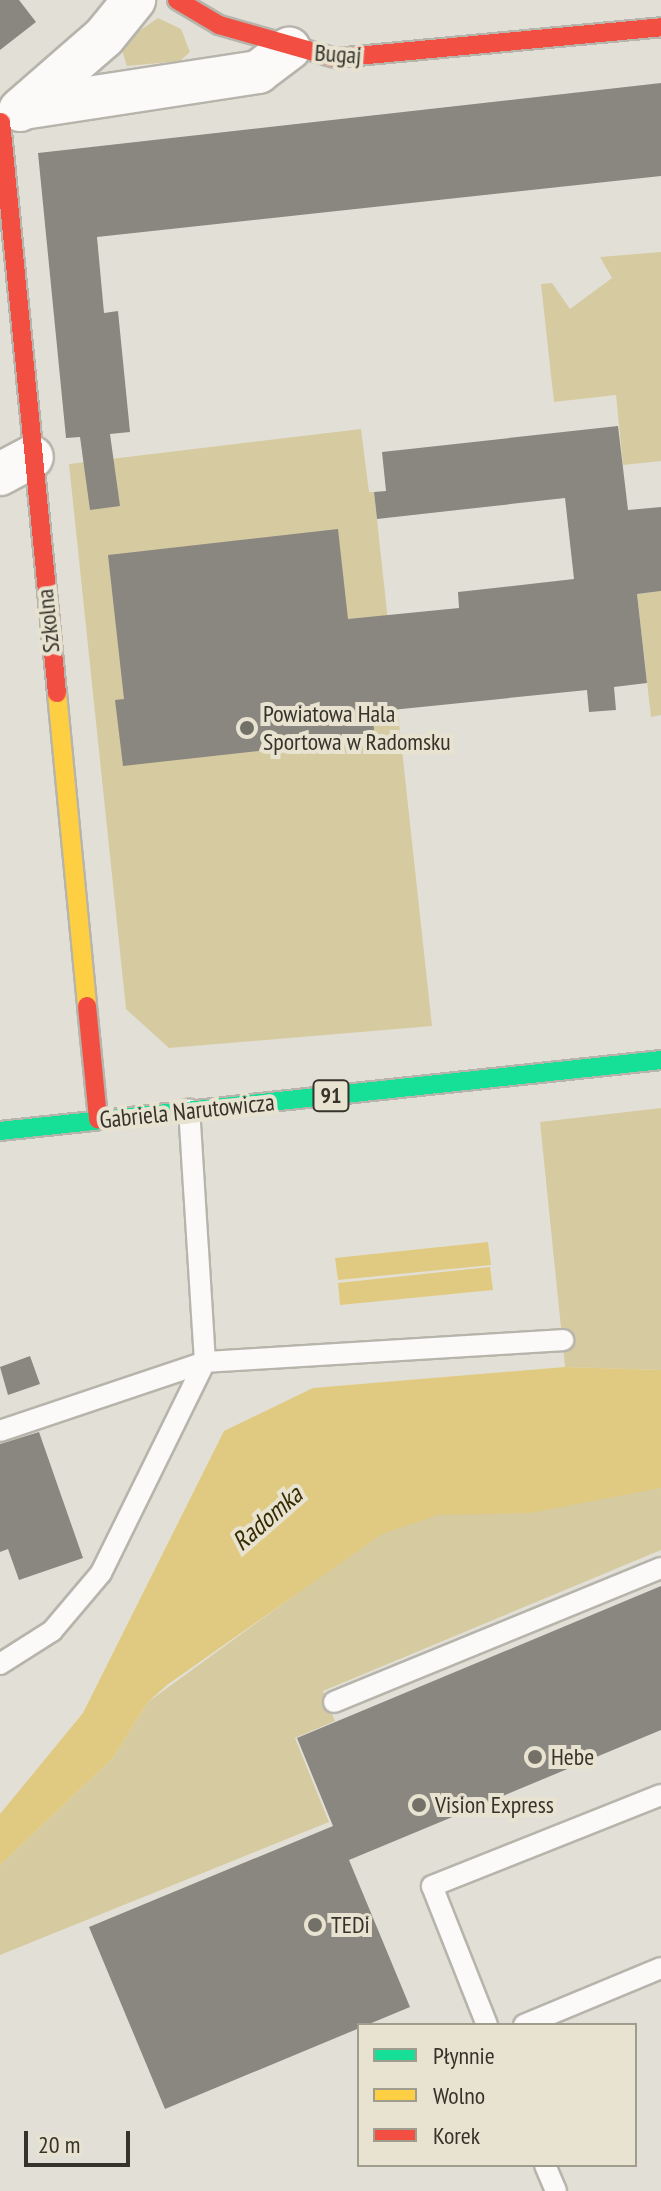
<!DOCTYPE html>
<meta charset="utf-8">
<style>
body{margin:0}
#map{position:relative;width:661px;height:2191px;overflow:hidden;background:#e2e0d6;font-family:"PT Sans Narrow",sans-serif}
div>[style]{position:absolute}
.green>*{inset:0;background:#d6caa1}
.water>*{inset:0;background:#e0ca81}
.building>*{inset:0;background:#898780}
.roads{filter:drop-shadow(2px 0 #b7b4ac) drop-shadow(-2px 0 #b7b4ac) drop-shadow(0 2px #b7b4ac) drop-shadow(0 -2px #b7b4ac)}
.lane>*{height:20px;margin:-10px;padding:0 10px;transform-origin:10px;border-radius:10px;background:#fbfaf9}
.street>*{height:42px;margin:-21px;padding:0 21px;transform-origin:21px;border-radius:21px;background:#fbfaf9}
.fast>*{height:18px;margin:-9px;padding:0 9px;transform-origin:9px;border-radius:9px;background:#16e098}
.slow>*{height:18px;margin:-9px;padding:0 9px;transform-origin:9px;border-radius:9px;background:#ffcf43}
.jam>*{height:18px;margin:-9px;padding:0 9px;transform-origin:9px;border-radius:9px;background:#f24e42}
.dots>*{width:22px;height:22px;translate:-50% -50%;box-sizing:border-box;border:4px solid #e8e3d0;border-radius:50%}
span{translate:-50% -50%;white-space:nowrap;text-align:center;line-height:1.15;-webkit-text-stroke:8px #e8e3d0;paint-order:stroke}
.shield-label span{padding:2px 6px;background:#e8e3d0;border:2px solid;border-radius:6px;-webkit-text-stroke-width:0}
.shield-label{font-size:22px;color:#35332b;font-weight:700}
.street-label{font-size:24px;color:#35332b}
.poi-label{font-size:24px;color:#35332b}
.left{translate:0 -50%;text-align:left}
.water-label{font-size:26px;color:#382b00;font-style:italic}
.legend{position:absolute;left:357px;top:2023px;width:280px;height:144px;box-sizing:border-box;background:#e8e3d0;border:2px solid #a09d8e;margin:0;padding:10px 14px;list-style:none;font-size:24px;color:#35332b}
.legend li{display:flex;align-items:center;gap:16px;height:40px}
.legend b{width:40px;border:2px solid #a09d8e}
.scale{position:absolute;left:24px;top:2131px;width:106px;height:36px;box-sizing:border-box;border:4px solid #35332b;border-top:0;padding-left:10px;font-size:24px;line-height:28px;white-space:nowrap;color:#35332b;-webkit-text-stroke:6px #e8e3d0;paint-order:stroke}
</style>
<div id="map">
<div class="green">
<div style="clip-path:polygon(158px 18px,181px 29px,190px 52px,180px 61px,127px 66px,120px 44px)"></div>
<div style="clip-path:polygon(661px 252px,661px 461px,623px 465px,616px 395px,554px 402px,541px 284px,552px 283px,570px 309px,612px 278px,600px 257px)"></div>
<div style="clip-path:polygon(361px 429px,369px 492px,374px 492px,432px 1026px,169px 1048px,126px 1009px,69px 464px)"></div>
<div style="clip-path:polygon(661px 591px,661px 715px,651px 717px,637px 594px)"></div>
<div style="clip-path:polygon(661px 1108px,661px 1370px,565px 1367px,540px 1122px)"></div>
<div style="clip-path:polygon(661px 1488px,661px 1550px,323px 1691px,335px 1721px,295px 1738px,329px 1822px,0 1955px,0 1865px,112px 1759px,148px 1702px,321px 1576px,357px 1513px)"></div>
</div>
<div class="water">
<div style="clip-path:polygon(488px 1242px,491px 1265px,338px 1280px,335px 1258px)"></div>
<div style="clip-path:polygon(490px 1267px,493px 1290px,340px 1305px,338px 1283px)"></div>
<div style="clip-path:polygon(565px 1367px,661px 1370px,661px 1488px,530px 1513px,438px 1515px,382px 1534px,167px 1685px,148px 1702px,112px 1759px,0 1865px,0 1814px,83px 1713px,224px 1431px,313px 1388px)"></div>
</div>
<div class="building">
<div style="clip-path:polygon(0 0,19px 0,36px 22px,0 50px)"></div>
<div style="clip-path:polygon(661px 83px,661px 176px,97px 237px,104px 313px,118px 311px,130px 432px,110px 434px,120px 506px,90px 510px,80px 437px,66px 438px,38px 153px)"></div>
<div style="clip-path:polygon(618px 426px,628px 510px,661px 507px,661px 591px,637px 594px,647px 683px,614px 687px,616px 710px,589px 712px,587px 690px,372px 712px,375px 738px,123px 766px,115px 700px,124px 699px,108px 555px,338px 529px,348px 619px,459px 608px,458px 592px,574px 579px,565px 498px,377px 519px,374px 492px,386px 491px,382px 452px)"></div>
<div style="clip-path:polygon(30px 1356px,40px 1384px,8px 1395px,0 1367px)"></div>
<div style="clip-path:polygon(39px 1432px,83px 1558px,19px 1580px,8px 1549px,0 1552px,0 1444px)"></div>
<div style="clip-path:polygon(661px 1586px,661px 1730px,349px 1860px,410px 2007px,165px 2109px,89px 1927px,333px 1826px,297px 1738px)"></div>
</div>
<div class="roads">
<div class="lane">
<div style="left:0;top:1431px;width:216px;rotate:-18.6deg"></div>
<div style="left:205px;top:1362px;width:359px;rotate:-3.5deg"></div>
<div style="left:0;top:1664px;width:62px;rotate:-32.4deg"></div>
<div style="left:52px;top:1631px;width:76px;rotate:-49.8deg"></div>
<div style="left:101px;top:1573px;width:235px;rotate:-63.8deg"></div>
<div style="left:205px;top:1362px;width:253px;rotate:-93.6deg"></div>
<div style="left:334px;top:1702px;width:353px;rotate:-22.3deg"></div>
<div style="left:487px;top:2025px;width:149px;rotate:-111.6deg"></div>
<div style="left:432px;top:1886px;width:246px;rotate:-21.7deg"></div>
<div style="left:524px;top:2025px;width:148px;rotate:-22.6deg"></div>
<div style="left:545px;top:2165px;width:28px;rotate:67deg"></div>
</div>
<div class="street">
<div style="left:23px;top:108px;width:238px;rotate:-8.7deg"></div>
<div style="left:258px;top:72px;width:39px;rotate:-37deg"></div>
<div style="left:20px;top:110px;width:111px;rotate:-41deg"></div>
<div style="left:104px;top:37px;width:48px;rotate:-51deg"></div>
<div style="left:0;top:474px;width:36px;rotate:-28deg"></div>
</div>
<div class="fast">
<div style="left:0;top:1131px;width:665px;rotate:-6.13deg"></div>
</div>
<div class="slow">
<div style="left:57px;top:693px;width:314px;rotate:84.5deg"></div>
</div>
<div class="jam">
<div style="left:177px;top:0;width:49px;rotate:30.8deg"></div>
<div style="left:219px;top:25px;width:122px;rotate:15.8deg"></div>
<div style="left:336px;top:58px;width:326px;rotate:-5.4deg"></div>
<div style="left:1px;top:122px;width:574px;rotate:84.4deg"></div>
<div style="left:87px;top:1006px;width:114px;rotate:84.4deg"></div>
</div>
</div>
<div class="dots">
<div style="left:247px;top:728px;background:#727067"></div>
<div style="left:535px;top:1757px;background:#727067"></div>
<div style="left:419px;top:1805px;background:#727067"></div>
<div style="left:315px;top:1925px;background:#727067"></div>
</div>
<div class="shield-label">
<span style="left:331px;top:1096px">91</span>
</div>
<div class="street-label">
<span style="left:338px;top:54px;rotate:4deg">Bugaj</span>
<span style="left:48px;top:621px;rotate:-96deg">Szkolna</span>
<span style="left:187px;top:1111px;rotate:-6deg">Gabriela Narutowicza</span>
</div>
<div class="poi-label">
<span class="left" style="left:263px;top:728px">Powiatowa Hala<br>Sportowa w Radomsku</span>
<span class="left" style="left:551px;top:1757px">Hebe</span>
<span class="left" style="left:435px;top:1805px">Vision Express</span>
<span class="left" style="left:331px;top:1925px">TEDi</span>
</div>
<div class="water-label">
<span style="left:267px;top:1518px;rotate:-41deg">Radomka</span>
</div>
<ul class="legend">
<li><b style="height:10px;background:#16e098"></b>Płynnie</li>
<li><b style="height:10px;background:#ffcf43"></b>Wolno</li>
<li><b style="height:10px;background:#f24e42"></b>Korek</li>
</ul>
<div class="scale">20 m</div>
</div>
